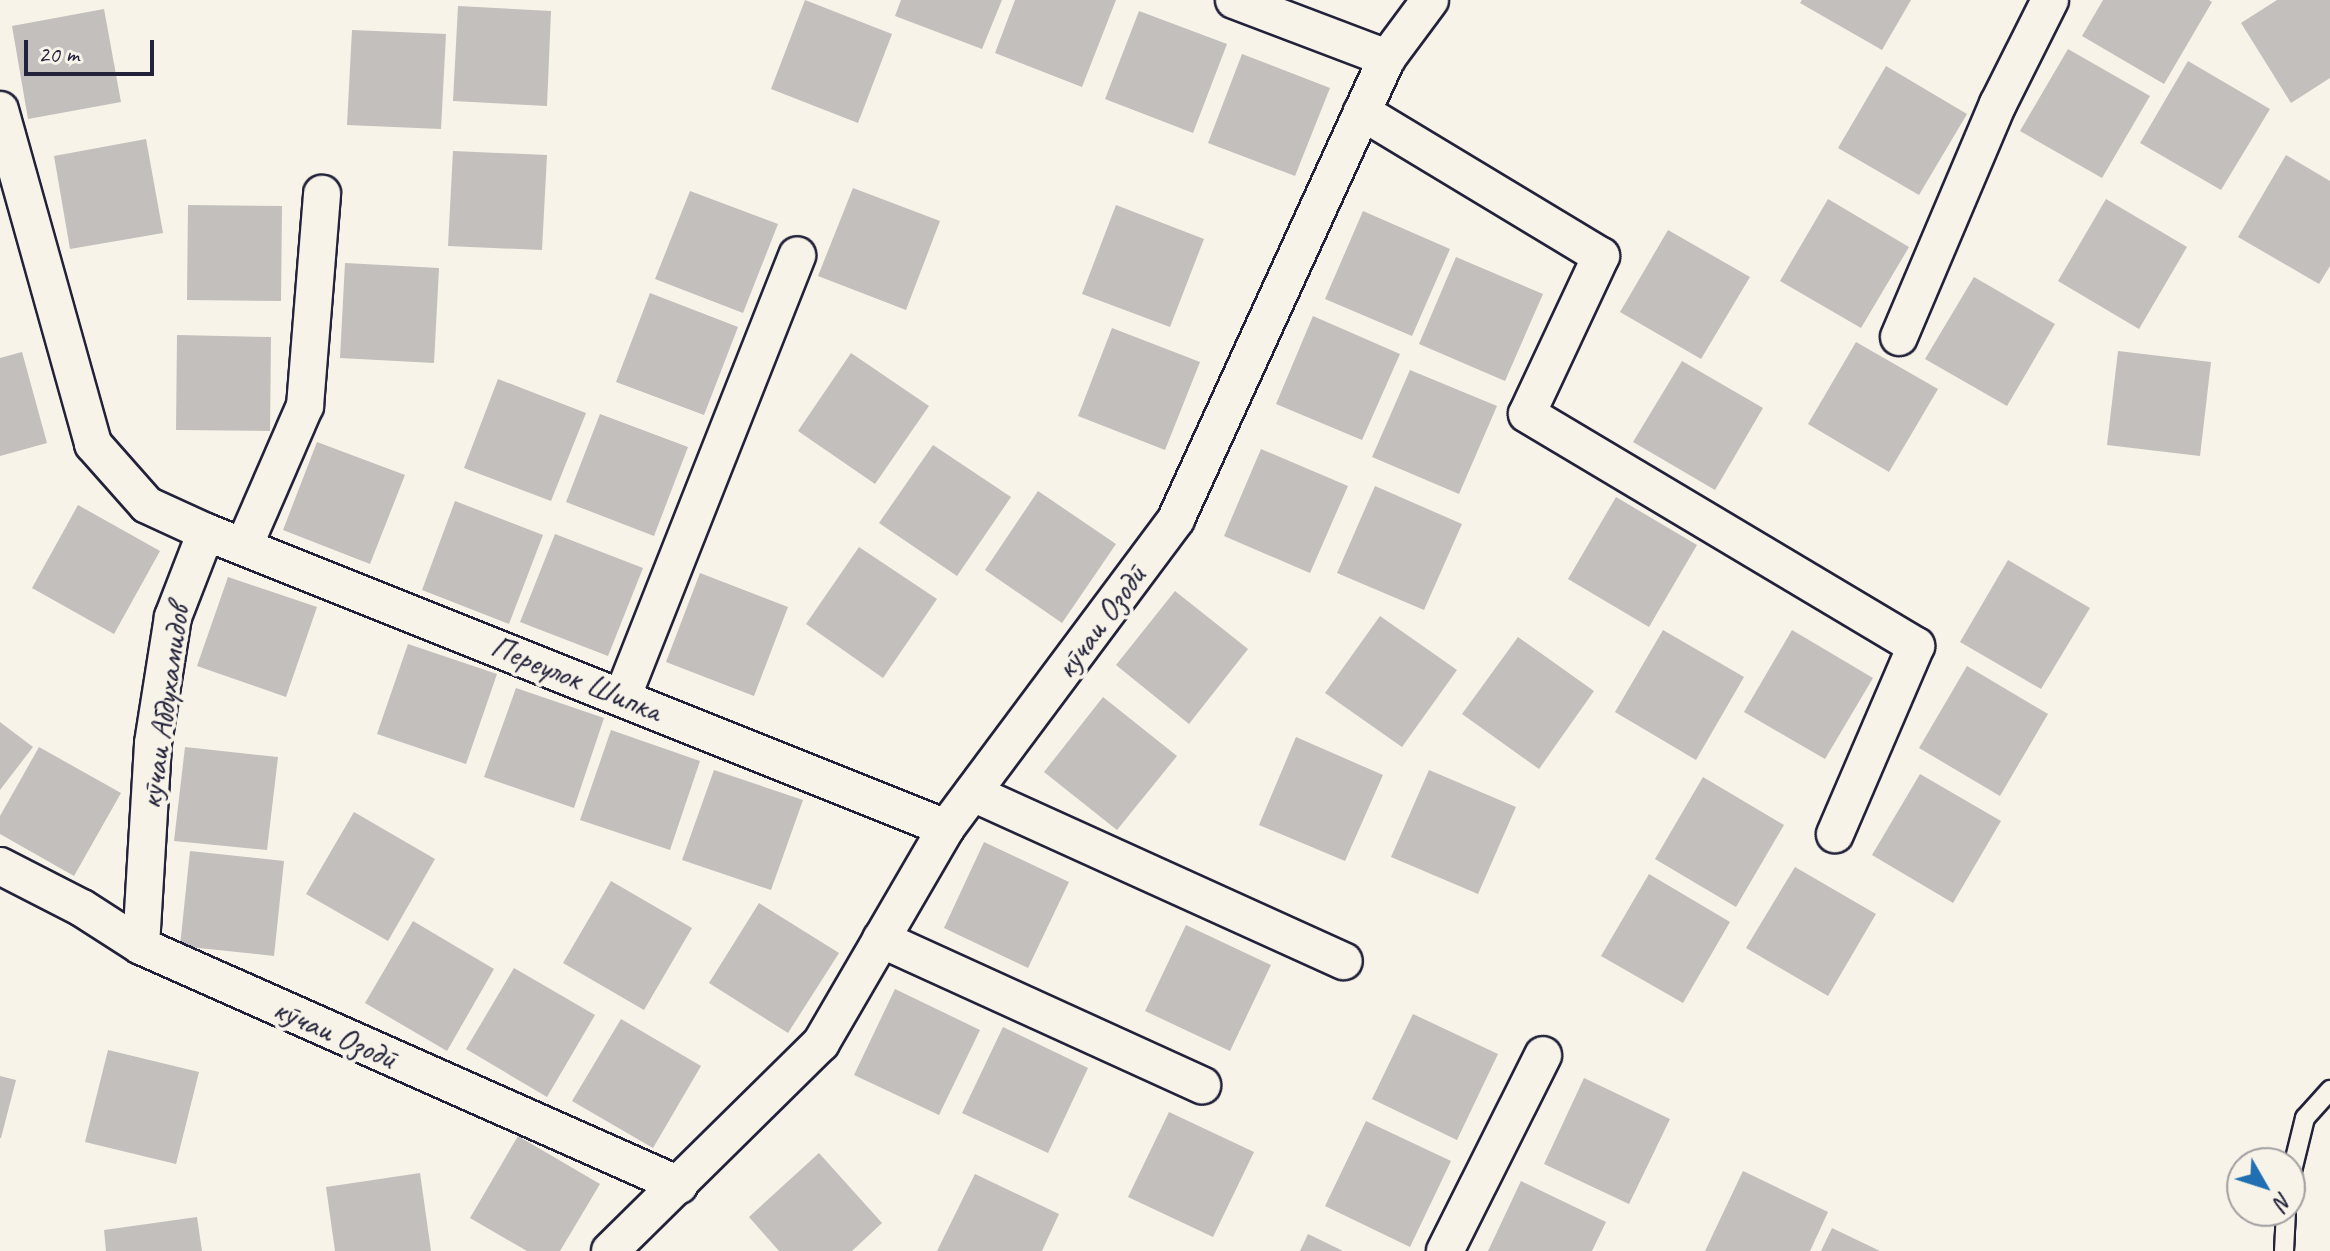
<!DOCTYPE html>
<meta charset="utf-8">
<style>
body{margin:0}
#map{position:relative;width:2330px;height:1251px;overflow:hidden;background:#f7f3e8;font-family:Caveat,sans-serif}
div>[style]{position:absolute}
.building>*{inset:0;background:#c2bfbd}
.roads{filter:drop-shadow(2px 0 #22223b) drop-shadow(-2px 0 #22223b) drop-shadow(0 2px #22223b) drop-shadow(0 -2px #22223b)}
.lane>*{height:18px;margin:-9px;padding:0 9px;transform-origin:9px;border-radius:9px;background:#f7f3e8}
.street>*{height:36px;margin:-18px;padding:0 18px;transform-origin:18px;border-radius:18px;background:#f7f3e8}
span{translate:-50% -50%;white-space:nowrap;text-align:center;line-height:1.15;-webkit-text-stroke:8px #f7f3e8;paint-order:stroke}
.street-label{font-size:32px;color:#22223b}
.north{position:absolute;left:2226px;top:1147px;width:80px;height:80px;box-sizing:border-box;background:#f7f3e8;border:2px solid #a29fa3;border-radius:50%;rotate:129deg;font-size:22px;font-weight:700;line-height:32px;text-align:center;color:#22223b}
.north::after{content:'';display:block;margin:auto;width:28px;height:36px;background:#1f6fb2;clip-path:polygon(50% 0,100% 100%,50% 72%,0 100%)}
.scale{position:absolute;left:24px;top:40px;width:130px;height:36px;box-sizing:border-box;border:4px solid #22223b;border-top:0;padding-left:10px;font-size:24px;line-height:28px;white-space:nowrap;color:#22223b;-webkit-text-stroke:6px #f7f3e8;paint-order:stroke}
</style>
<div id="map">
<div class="building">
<div style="clip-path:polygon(805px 0,892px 34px,858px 123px,771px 89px)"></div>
<div style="clip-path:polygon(901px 0,1002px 0,982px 49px,895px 16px)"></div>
<div style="clip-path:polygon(1015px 0,1116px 0,1082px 87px,995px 53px)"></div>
<div style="clip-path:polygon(1802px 0,1911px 0,1882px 50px,1800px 3px)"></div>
<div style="clip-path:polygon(2103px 0,2209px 0,2212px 2px,2164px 84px,2082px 36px)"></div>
<div style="clip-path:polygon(2277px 0,2330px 0,2330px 78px,2291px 103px,2241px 23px)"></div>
<div style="clip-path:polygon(458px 6px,551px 11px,547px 106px,453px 101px)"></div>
<div style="clip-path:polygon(104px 9px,121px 102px,28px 119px,12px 26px)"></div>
<div style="clip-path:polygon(1139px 11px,1227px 44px,1193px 133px,1105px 99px)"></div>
<div style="clip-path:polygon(352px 30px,446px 34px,441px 129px,347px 125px)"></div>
<div style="clip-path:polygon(2068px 49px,2150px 96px,2102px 178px,2020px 131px)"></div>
<div style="clip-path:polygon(1242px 54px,1330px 88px,1295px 176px,1208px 143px)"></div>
<div style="clip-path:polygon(2188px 61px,2270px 109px,2221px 190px,2140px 143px)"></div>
<div style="clip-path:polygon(1886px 66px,1967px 114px,1919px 195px,1838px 148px)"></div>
<div style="clip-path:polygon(146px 139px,163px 233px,70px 249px,54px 156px)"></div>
<div style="clip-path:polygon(453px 151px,547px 155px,542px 250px,448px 246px)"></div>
<div style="clip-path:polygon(2286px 155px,2330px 181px,2330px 266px,2319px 284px,2238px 237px)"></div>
<div style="clip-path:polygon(853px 188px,940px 221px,906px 310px,818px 276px)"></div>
<div style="clip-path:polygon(690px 191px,778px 224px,743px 313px,655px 279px)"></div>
<div style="clip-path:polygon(1828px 199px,1909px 247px,1861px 328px,1780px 281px)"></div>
<div style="clip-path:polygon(2106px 199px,2187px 247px,2139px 329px,2058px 281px)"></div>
<div style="clip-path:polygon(188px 205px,282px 206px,281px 301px,187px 300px)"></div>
<div style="clip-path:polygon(1116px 205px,1204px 239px,1170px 327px,1082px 294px)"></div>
<div style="clip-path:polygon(1363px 211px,1450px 249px,1412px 336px,1325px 299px)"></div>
<div style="clip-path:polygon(1668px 230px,1750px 277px,1701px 359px,1620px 312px)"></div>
<div style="clip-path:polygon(1456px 257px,1543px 294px,1505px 381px,1419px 344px)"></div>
<div style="clip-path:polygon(345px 263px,439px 268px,434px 363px,340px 358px)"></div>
<div style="clip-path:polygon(1974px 277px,2055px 324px,2007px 406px,1925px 359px)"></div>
<div style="clip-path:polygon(650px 293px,738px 327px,704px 415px,616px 382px)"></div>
<div style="clip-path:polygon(1313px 316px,1400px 354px,1362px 440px,1276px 404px)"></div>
<div style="clip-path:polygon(1112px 328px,1200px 362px,1165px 450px,1078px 416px)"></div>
<div style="clip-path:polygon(177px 335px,271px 337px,270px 431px,176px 430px)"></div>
<div style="clip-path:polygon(1856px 342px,1938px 389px,1889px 472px,1808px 424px)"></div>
<div style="clip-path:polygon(2118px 351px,2211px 362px,2200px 456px,2107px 445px)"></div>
<div style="clip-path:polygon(22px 352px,47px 443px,0 456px,0 358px)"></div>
<div style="clip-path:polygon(851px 353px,929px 406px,875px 484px,798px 431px)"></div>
<div style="clip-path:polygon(1682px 361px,1763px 408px,1715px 490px,1633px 442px)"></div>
<div style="clip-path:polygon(1410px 370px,1497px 406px,1459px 494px,1372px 457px)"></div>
<div style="clip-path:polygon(498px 379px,586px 413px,551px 501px,464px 468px)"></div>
<div style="clip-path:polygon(600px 414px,688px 447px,654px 536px,566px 502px)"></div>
<div style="clip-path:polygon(317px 442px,405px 475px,370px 564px,283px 530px)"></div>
<div style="clip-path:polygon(933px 445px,1011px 497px,957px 576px,879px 523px)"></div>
<div style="clip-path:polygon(1261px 449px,1348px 486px,1310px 573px,1224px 536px)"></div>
<div style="clip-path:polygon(1375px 486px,1462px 524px,1424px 610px,1337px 573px)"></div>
<div style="clip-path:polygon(1038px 491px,1116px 544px,1062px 623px,985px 570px)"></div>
<div style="clip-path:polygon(1616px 497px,1697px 545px,1649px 627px,1568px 579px)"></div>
<div style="clip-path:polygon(455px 501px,543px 535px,509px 624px,422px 590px)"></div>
<div style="clip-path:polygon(78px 505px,160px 551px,114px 634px,32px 588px)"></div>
<div style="clip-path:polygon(555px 534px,643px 568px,608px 656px,520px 622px)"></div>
<div style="clip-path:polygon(859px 547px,937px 599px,883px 678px,806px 624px)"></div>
<div style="clip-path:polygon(2008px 560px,2090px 608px,2041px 689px,1960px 642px)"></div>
<div style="clip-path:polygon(700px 573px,788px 607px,754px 696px,666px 662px)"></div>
<div style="clip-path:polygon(228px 577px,317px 607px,286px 697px,197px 666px)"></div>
<div style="clip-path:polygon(1175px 591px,1248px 649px,1189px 724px,1116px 665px)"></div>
<div style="clip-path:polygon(1380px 616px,1457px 670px,1402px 747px,1325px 693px)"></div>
<div style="clip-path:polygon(1663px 630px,1744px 677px,1696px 760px,1615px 712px)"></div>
<div style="clip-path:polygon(1792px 630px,1873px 678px,1825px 759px,1744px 712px)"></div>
<div style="clip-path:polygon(1518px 637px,1594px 691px,1539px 769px,1462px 714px)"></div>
<div style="clip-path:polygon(408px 644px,497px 674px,466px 764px,377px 734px)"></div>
<div style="clip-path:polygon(1967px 666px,2048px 714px,2000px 796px,1919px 748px)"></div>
<div style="clip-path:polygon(516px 688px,604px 718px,574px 808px,484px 777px)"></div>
<div style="clip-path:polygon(1103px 697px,1177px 756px,1117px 830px,1044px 772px)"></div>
<div style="clip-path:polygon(0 722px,33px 747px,0 790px)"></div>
<div style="clip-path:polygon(611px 730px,700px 761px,670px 850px,580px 820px)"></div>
<div style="clip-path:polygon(1296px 737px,1383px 775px,1345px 861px,1259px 825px)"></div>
<div style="clip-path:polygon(39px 747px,121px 793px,74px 876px,0 834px,0 816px)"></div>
<div style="clip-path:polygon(185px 747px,278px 757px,267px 850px,174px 841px)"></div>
<div style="clip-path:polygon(714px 770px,803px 800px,771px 890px,682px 860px)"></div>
<div style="clip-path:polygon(1429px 770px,1516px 807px,1478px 894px,1391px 857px)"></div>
<div style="clip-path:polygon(1920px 774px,2001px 821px,1953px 903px,1872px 855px)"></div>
<div style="clip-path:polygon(1703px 777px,1784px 825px,1736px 907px,1655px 859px)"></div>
<div style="clip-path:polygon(354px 812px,435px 859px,388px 941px,306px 894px)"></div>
<div style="clip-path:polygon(984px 842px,1069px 882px,1028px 968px,944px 928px)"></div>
<div style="clip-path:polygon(190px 851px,284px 861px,274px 956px,180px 946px)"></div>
<div style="clip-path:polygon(1795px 867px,1876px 914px,1828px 996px,1746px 948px)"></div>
<div style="clip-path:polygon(1649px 874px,1730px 922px,1683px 1003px,1601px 956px)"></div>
<div style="clip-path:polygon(611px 881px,692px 928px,644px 1010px,563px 963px)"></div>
<div style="clip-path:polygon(759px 903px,839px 953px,788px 1033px,709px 983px)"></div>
<div style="clip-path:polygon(413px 921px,494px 969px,447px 1051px,365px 1003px)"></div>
<div style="clip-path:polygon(1186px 925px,1271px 965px,1230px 1051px,1145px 1011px)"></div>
<div style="clip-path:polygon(514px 968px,595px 1015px,547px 1097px,466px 1049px)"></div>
<div style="clip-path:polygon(895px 989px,980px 1030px,939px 1115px,854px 1075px)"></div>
<div style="clip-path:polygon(1413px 1014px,1498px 1054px,1457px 1140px,1372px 1099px)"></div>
<div style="clip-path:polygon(621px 1019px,701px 1066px,653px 1148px,572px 1101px)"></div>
<div style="clip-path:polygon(1003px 1027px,1088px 1068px,1048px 1153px,962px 1113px)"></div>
<div style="clip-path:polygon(108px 1050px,199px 1072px,176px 1164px,85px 1142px)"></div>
<div style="clip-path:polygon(0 1076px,16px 1080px,1px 1138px,0 1138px)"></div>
<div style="clip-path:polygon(1584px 1078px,1670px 1119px,1629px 1204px,1544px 1164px)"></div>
<div style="clip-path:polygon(1169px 1112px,1254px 1152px,1213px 1237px,1128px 1197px)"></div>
<div style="clip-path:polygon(1366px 1121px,1451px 1161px,1410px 1247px,1325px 1206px)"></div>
<div style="clip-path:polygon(518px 1136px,600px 1184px,560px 1251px,527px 1251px,470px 1218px)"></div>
<div style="clip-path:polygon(819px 1153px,882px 1223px,852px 1251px,779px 1251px,749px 1217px)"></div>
<div style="clip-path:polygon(1743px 1171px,1828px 1212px,1810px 1251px,1705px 1251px)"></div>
<div style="clip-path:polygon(420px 1173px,431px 1251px,335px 1251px,326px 1187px)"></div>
<div style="clip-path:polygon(975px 1174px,1059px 1214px,1042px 1251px,937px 1251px)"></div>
<div style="clip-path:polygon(1521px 1181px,1606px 1222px,1592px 1251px,1488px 1251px)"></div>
<div style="clip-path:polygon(197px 1217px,202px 1251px,106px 1251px,104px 1230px)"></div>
<div style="clip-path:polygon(1832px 1228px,1880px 1251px,1821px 1251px)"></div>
<div style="clip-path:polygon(1308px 1234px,1343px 1251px,1300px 1251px)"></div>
</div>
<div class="roads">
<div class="lane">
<div style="left:2290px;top:1179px;width:63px;rotate:-76.2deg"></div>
<div style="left:2305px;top:1118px;width:38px;rotate:-48deg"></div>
<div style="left:2284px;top:1251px;width:40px;rotate:-87.1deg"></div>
</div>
<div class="street">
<div style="left:1234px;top:0;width:164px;rotate:20.8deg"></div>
<div style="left:0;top:110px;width:347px;rotate:74.4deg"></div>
<div style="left:93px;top:444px;width:81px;rotate:48.5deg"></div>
<div style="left:147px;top:505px;width:65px;rotate:24.6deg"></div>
<div style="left:206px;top:532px;width:797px;rotate:21.8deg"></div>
<div style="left:1362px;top:112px;width:279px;rotate:31.1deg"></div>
<div style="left:1601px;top:256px;width:174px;rotate:115.1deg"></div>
<div style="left:1527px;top:414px;width:453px;rotate:30.8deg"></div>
<div style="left:1916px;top:646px;width:205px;rotate:113.3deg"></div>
<div style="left:1899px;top:337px;width:253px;rotate:-67deg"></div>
<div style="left:1998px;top:104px;width:116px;rotate:-63.4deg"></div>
<div style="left:244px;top:546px;width:153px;rotate:-66.5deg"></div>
<div style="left:305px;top:406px;width:213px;rotate:-85.4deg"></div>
<div style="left:622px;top:698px;width:476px;rotate:-68.4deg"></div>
<div style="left:973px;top:793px;width:407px;rotate:24.4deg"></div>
<div style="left:0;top:866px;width:92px;rotate:27.1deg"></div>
<div style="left:82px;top:908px;width:70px;rotate:32.8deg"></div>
<div style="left:141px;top:946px;width:589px;rotate:23.95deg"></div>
<div style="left:881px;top:939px;width:353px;rotate:24.5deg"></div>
<div style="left:141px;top:946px;width:203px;rotate:-86.6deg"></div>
<div style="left:153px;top:743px;width:128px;rotate:-81deg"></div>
<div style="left:173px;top:617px;width:91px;rotate:-68.8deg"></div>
<div style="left:610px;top:1251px;width:296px;rotate:-44.6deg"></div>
<div style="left:821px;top:1043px;width:249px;rotate:-59.8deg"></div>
<div style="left:946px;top:828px;width:385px;rotate:-53.3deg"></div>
<div style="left:1176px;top:519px;width:507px;rotate:-65.41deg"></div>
<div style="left:1387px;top:58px;width:72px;rotate:-53.4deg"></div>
<div style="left:1445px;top:1251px;width:219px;rotate:-63.4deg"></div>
</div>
</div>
<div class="street-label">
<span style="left:1101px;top:622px;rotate:-54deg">кӯчаи Озодӣ</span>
<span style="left:576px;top:679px;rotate:22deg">Переулок Шипка</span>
<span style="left:165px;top:707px;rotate:-82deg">кӯчаи Абдухамидов</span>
<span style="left:335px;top:1034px;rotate:24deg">кӯчаи Озодӣ</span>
</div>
<div class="north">N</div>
<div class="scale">20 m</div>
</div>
